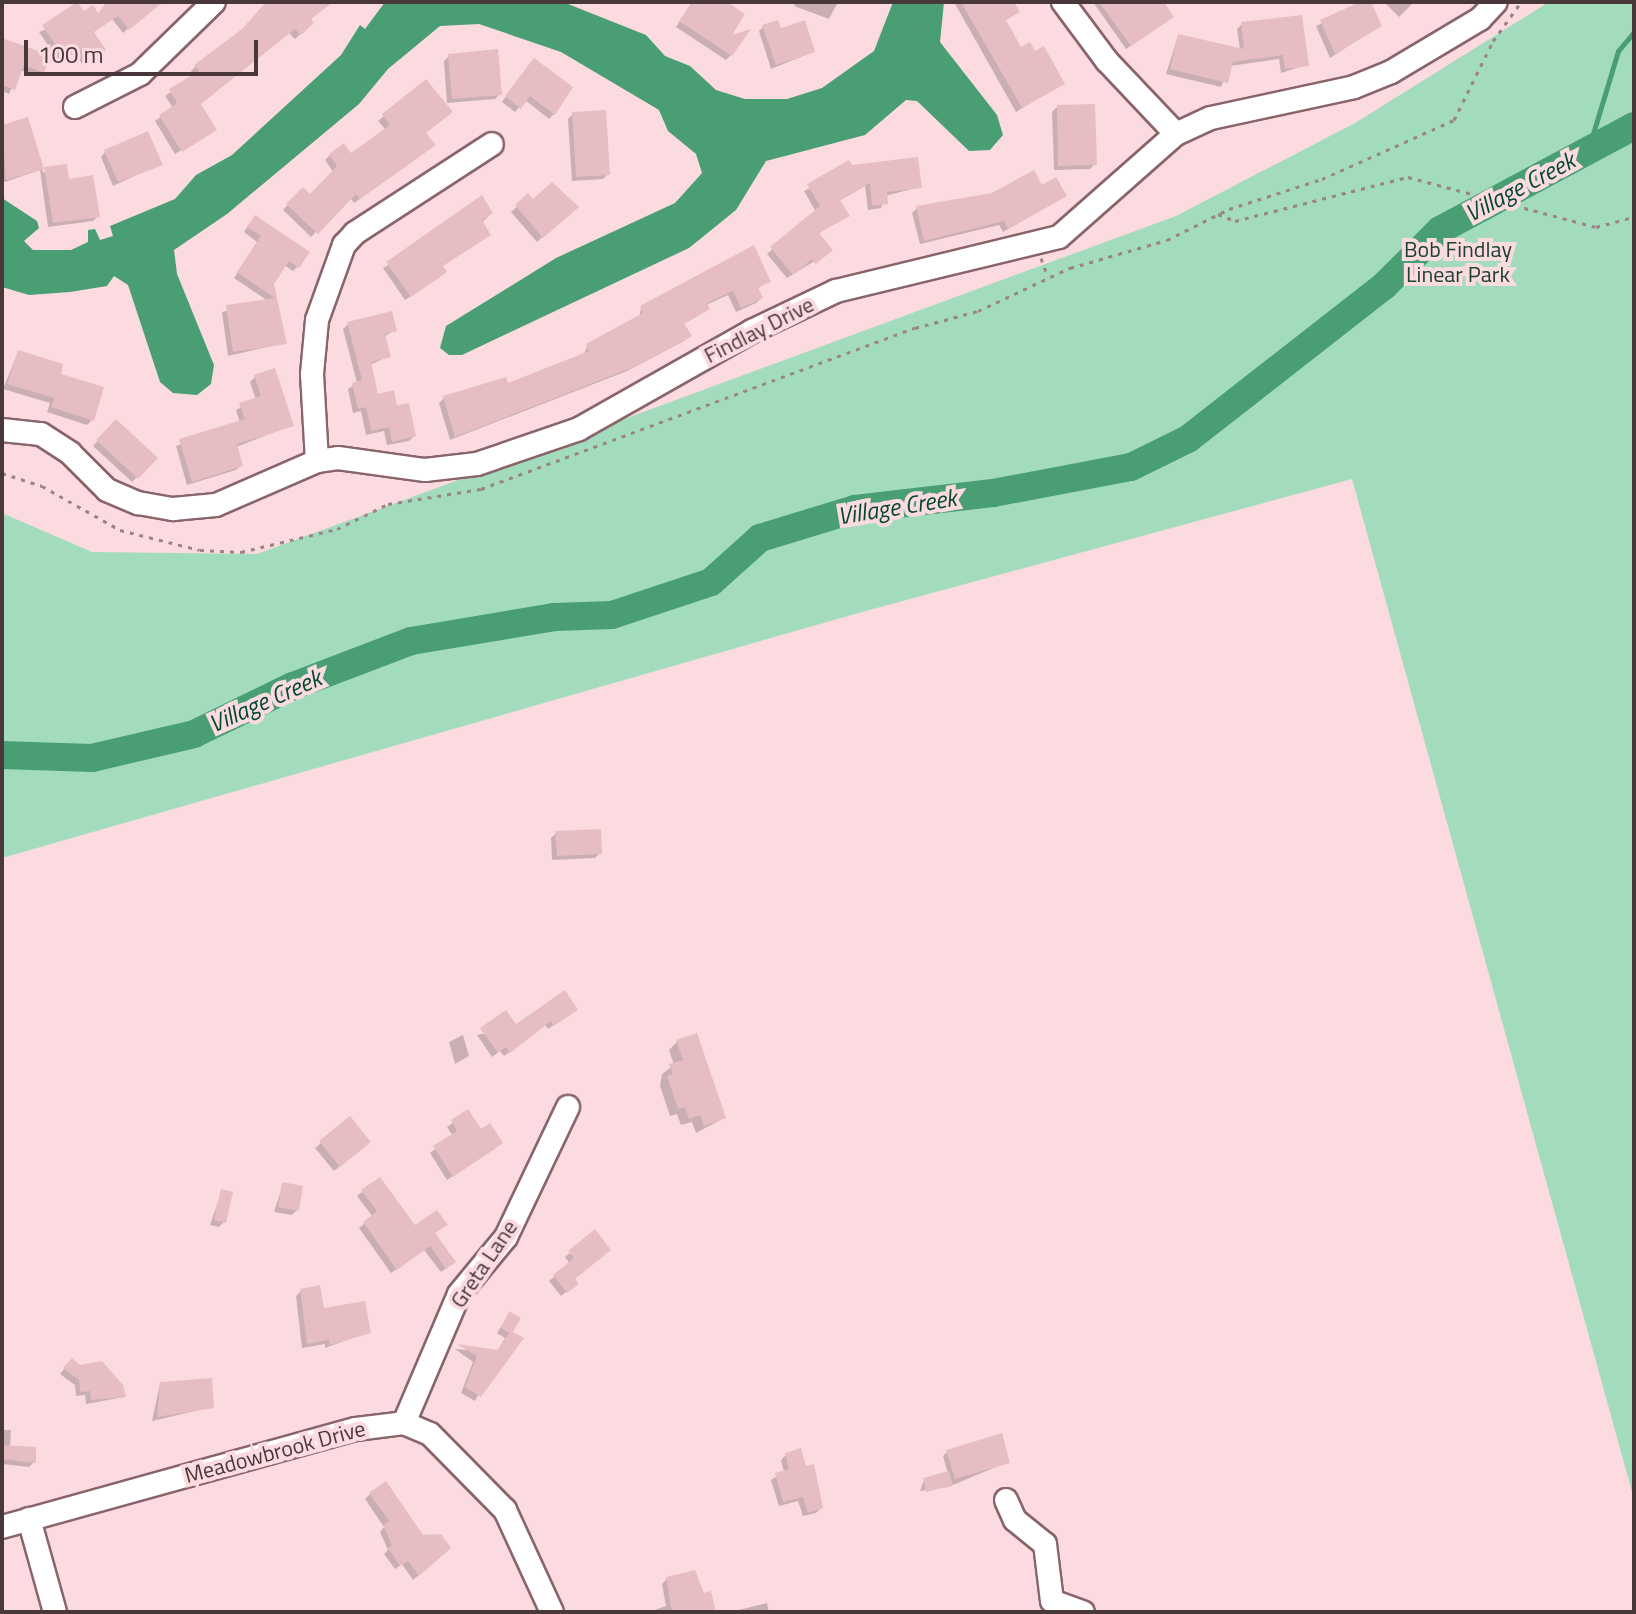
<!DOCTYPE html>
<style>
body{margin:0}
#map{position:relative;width:1636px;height:1614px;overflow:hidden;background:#fcdbe0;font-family:"Titillium Web",sans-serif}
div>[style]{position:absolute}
.green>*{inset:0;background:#a2dcbc}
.water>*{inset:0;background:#4a9e74}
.shadow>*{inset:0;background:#0003}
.stream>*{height:5px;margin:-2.5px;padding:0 2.5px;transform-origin:2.5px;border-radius:2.5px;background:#4a9e74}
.river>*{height:28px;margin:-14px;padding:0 14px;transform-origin:14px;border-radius:14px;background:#4a9e74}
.building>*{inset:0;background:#e5bdc3}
.path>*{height:3px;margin-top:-1.5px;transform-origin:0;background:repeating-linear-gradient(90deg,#9b8386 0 4px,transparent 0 10px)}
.roads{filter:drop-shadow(2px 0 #89656b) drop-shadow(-2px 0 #89656b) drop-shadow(0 2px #89656b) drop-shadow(0 -2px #89656b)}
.minor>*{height:22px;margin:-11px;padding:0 11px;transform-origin:11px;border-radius:11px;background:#fff}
span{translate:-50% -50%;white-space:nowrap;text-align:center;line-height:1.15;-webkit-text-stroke:8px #fcdbe0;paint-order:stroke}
.park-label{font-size:22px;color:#1c412f}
.street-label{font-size:22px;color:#48383a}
.water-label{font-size:24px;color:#01482d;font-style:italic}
.frame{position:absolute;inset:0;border:4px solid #48383a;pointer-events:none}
.scale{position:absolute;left:24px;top:40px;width:234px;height:36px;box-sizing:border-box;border:4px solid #48383a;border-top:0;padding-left:10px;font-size:24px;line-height:28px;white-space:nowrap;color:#48383a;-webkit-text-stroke:6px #fcdbe0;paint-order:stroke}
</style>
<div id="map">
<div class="green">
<div style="clip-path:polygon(1549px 2px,1634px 2px,1634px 1499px,1352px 479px,862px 612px,2px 858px,2px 513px,92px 552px,257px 554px,1176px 216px,1355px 123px)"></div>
</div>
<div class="water">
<div style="clip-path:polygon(385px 2px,563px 2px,646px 35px,665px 56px,690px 66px,716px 90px,745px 99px,787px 99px,822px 88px,874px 51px,893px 2px,944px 2px,940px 42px,997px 115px,1003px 135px,990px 150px,969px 151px,917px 101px,906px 100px,865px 135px,766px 161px,736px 210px,689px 248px,462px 355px,449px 355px,440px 348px,446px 326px,556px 258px,675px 203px,702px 173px,696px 154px,668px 131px,659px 110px,561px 52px,479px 24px,440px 26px,388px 69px,359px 104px,227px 214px,174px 250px,177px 274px,214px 365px,211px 384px,197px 395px,173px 393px,160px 382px,128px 285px,114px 276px,107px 286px,70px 292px,29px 295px,2px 287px,2px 198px,37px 221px,39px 228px,24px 241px,33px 250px,71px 250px,88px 242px,88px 230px,95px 229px,100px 240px,113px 236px,110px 226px,175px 199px,196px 175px,232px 155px,341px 55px,360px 25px,365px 29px)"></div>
</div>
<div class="shadow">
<div style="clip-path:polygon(115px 2px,157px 2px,123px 33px,112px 19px,92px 33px,99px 54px,83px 65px,74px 53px,60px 63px,39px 32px,84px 14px,98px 15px)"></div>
<div style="clip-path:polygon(270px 2px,332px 2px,309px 19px,312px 23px,295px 39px,289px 33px,199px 105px,212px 131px,175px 154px,155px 121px,173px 108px,165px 96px,194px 76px,191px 71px,196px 66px,242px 32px)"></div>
<div style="clip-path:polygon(692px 2px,723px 2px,731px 55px,726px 60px,676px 27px)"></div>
<div style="clip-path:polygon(796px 2px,838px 2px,829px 19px,794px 6px)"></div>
<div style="clip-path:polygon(954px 2px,1010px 2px,1017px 12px,1004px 22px,1020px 50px,1063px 83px,1016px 112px)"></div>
<div style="clip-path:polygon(1093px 2px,1161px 2px,1166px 22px,1126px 49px)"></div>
<div style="clip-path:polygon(1369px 2px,1379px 26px,1330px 58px,1316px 26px)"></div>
<div style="clip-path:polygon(1384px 2px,1414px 2px,1399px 17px)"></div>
<div style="clip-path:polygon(1242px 24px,1306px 65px,1281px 73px,1279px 59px,1230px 66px,1221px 87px,1166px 74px,1178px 36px,1240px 50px,1237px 29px)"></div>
<div style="clip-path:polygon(764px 26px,779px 31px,813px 52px,771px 69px,759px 31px)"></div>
<div style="clip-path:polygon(2px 40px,42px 71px,37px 76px,20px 70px,9px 94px,2px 91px)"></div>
<div style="clip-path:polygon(449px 56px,500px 94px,495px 99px,447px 103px,444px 61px)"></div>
<div style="clip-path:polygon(529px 65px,554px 114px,549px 119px,525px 100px,515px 112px,502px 102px)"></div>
<div style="clip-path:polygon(426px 81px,423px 134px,428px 150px,354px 203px,350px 197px,311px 237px,283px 210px,303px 189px,310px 196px,333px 172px,325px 160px,330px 155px,350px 156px,386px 130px,378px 121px)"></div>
<div style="clip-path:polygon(1057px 107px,1095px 164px,1090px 169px,1054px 170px,1052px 112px)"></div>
<div style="clip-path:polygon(573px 114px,608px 174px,603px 179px,572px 181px,568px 119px)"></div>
<div style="clip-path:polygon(27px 120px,43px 172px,68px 181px,98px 216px,93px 221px,48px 227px,40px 170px,2px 183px,2px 127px)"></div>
<div style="clip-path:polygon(105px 152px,160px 164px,113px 186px,101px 157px)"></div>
<div style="clip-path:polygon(851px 167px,920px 187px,885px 196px,881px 208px,868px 210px,865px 186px,839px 201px,847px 215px,818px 234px,826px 254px,787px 278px,767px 254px,816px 212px,804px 191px)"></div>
<div style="clip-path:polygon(1041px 187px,1065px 196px,1003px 232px,999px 225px,920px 244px,912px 213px,917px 208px)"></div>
<div style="clip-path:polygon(528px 196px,533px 202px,576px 207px,537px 242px,511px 212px)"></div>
<div style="clip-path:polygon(491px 213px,441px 267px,440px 277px,405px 300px,383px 268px)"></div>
<div style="clip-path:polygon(250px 223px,298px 266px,293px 271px,284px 265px,272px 283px,285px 343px,228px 356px,222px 312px,268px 301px,234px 278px,257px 242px,244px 232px)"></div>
<div style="clip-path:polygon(768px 281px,757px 289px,761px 298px,756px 303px,736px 312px,728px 295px,706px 305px,703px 313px,683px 324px,689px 336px,684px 341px,627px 371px,450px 440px,439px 403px,444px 398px,507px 385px,584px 355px,587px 346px,639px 318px,641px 308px)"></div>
<div style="clip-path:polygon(348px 324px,395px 330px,384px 337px,389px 356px,370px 365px,376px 396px,414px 436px,409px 441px,387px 445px,384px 431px,366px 435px,361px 411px,353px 413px,348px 389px,357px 383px,343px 329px)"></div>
<div style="clip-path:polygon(18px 352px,58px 375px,92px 420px,87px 425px,47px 412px,50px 403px,3px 389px)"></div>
<div style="clip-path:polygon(255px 377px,292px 425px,236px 447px,241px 465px,236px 470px,187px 485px,176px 446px,240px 423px,236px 410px,256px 400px,250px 382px)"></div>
<div style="clip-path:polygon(116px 422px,155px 458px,132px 482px,93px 446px)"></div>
<div style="clip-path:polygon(556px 833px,600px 853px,595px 858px,552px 860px,551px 838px)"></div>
<div style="clip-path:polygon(570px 1015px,548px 1029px,545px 1025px,504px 1056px,500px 1051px,492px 1057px,477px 1035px)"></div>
<div style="clip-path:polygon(463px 1035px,469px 1056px,455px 1064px,449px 1042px)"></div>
<div style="clip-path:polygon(677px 1042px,724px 1118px,696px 1133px,692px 1122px,681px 1125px,677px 1114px,670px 1116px,660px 1086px,662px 1074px,674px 1065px,669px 1050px)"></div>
<div style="clip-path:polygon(468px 1112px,496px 1148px,447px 1180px,430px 1153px,453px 1136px,447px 1127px)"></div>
<div style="clip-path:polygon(350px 1119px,364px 1147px,334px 1171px,315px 1148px)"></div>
<div style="clip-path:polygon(283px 1184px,297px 1210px,292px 1215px,274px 1212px)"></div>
<div style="clip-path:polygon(222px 1191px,224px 1222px,219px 1227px,210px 1225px)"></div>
<div style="clip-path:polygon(362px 1192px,414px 1228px,440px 1229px,433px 1234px,448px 1267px,441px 1272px,424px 1250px,391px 1273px,359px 1228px,373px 1217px,357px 1196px)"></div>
<div style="clip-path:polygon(595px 1232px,571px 1288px,561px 1296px,549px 1281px,570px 1264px,565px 1257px)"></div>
<div style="clip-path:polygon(301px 1291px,322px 1310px,369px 1332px,325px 1348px,325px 1344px,302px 1348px,296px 1296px)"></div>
<div style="clip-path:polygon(510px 1313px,518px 1319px,475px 1401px,461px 1393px,473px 1362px,455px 1349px,497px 1352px,505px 1338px,497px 1333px)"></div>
<div style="clip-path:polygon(72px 1360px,124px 1397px,86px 1404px,85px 1395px,76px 1396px,75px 1385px,60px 1374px)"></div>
<div style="clip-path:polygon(160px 1384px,212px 1407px,152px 1421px)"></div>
<div style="clip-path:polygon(2px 1430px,11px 1430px,10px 1448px,34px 1462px,29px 1467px,2px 1464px)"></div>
<div style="clip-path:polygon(948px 1451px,1008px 1462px,948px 1487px,920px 1491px,924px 1480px,948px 1474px,943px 1456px)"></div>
<div style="clip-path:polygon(786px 1455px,821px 1508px,816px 1513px,803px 1516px,798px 1501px,779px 1506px,771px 1480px,784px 1472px,781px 1460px)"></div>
<div style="clip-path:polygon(370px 1494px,444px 1553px,413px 1580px,402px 1564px,395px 1569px,384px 1554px,388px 1550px,380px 1532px,384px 1527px,365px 1499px)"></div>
<div style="clip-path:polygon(667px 1579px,703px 1595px,714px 1612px,648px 1612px,666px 1606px,662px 1584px)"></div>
<div style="clip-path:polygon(767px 1603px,769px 1612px,731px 1612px)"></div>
</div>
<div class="stream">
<div style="left:1589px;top:147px;width:100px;rotate:-73.2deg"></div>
<div style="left:1618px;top:51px;width:25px;rotate:-50deg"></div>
</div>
<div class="river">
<div style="left:2px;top:755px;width:90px;rotate:1.9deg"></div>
<div style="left:92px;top:758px;width:105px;rotate:-13.2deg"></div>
<div style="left:194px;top:734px;width:110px;rotate:-25.9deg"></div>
<div style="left:293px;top:686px;width:126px;rotate:-20.9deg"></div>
<div style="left:411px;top:641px;width:145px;rotate:-9.5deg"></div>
<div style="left:554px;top:617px;width:58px;rotate:-2deg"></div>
<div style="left:612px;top:615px;width:104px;rotate:-18.4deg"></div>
<div style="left:711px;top:582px;width:66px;rotate:-41.9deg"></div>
<div style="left:760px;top:538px;width:99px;rotate:-17deg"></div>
<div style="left:855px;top:509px;width:139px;rotate:-6.6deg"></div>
<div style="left:993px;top:493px;width:140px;rotate:-10.7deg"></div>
<div style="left:1131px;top:467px;width:64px;rotate:-26.2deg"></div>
<div style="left:1188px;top:439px;width:249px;rotate:-38deg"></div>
<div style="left:1384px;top:286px;width:79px;rotate:-45deg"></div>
<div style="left:1440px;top:230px;width:220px;rotate:-28.2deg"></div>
</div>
<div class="building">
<div style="clip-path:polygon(77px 2px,84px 11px,93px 5px,98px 13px,107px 2px,163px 2px,129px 30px,118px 16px,94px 32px,106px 50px,88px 62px,80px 49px,65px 59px,42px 25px)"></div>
<div style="clip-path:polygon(266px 2px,333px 2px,311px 19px,314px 23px,301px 35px,295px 29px,201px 104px,217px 130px,182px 152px,159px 115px,177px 103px,169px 89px,199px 71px,194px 65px,242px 29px)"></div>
<div style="clip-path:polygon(692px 2px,727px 2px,745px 14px,732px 35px,751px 29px,732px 56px,679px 21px)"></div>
<div style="clip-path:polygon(961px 2px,1014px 2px,1020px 12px,1006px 20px,1021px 47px,1030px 42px,1035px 51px,1044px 46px,1065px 84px,1022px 108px)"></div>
<div style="clip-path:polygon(1099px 2px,1164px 2px,1174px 17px,1131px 46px)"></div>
<div style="clip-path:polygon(1360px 2px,1371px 2px,1382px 26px,1335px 54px,1320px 20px)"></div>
<div style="clip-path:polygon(1302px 15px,1309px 66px,1285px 69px,1283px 55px,1233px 62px,1228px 83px,1170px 69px,1178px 34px,1244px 49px,1241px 22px)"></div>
<div style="clip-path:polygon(778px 20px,781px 28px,805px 20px,815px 52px,776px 65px,762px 25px)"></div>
<div style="clip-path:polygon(2px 38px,50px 55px,44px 73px,24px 65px,15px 90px,2px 85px)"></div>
<div style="clip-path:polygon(498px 49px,502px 95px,452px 99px,448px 54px)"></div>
<div style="clip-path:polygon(534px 58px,573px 87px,555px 115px,530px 96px,521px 109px,505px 96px)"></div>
<div style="clip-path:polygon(426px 79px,453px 112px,426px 133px,436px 145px,360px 199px,356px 194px,318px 234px,286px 204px,303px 187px,310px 194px,337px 166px,329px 154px,344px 143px,351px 153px,390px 125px,382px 114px)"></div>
<div style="clip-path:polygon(1095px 104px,1097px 165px,1058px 166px,1057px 105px)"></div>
<div style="clip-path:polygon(606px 110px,610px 175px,576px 177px,572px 112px)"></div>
<div style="clip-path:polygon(28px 117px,44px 169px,6px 180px,2px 125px)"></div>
<div style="clip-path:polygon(148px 131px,163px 165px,118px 182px,104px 150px)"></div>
<div style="clip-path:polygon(918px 157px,922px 188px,887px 192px,888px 204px,872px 206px,870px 183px,840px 200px,850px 216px,819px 233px,833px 250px,816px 264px,812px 259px,793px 275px,770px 247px,820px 206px,807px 184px,849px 160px,852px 165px)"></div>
<div style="clip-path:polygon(67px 164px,69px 179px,93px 175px,100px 217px,53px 223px,44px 167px)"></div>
<div style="clip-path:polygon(1034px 170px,1042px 185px,1056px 177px,1067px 196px,1008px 229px,1004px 221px,924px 241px,916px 206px,992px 193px)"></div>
<div style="clip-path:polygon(552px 182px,579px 207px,543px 238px,515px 205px,528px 193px,533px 199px)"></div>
<div style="clip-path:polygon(482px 195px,493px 213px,482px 220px,491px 235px,443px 266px,447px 272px,411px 297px,386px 262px)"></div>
<div style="clip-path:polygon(255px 215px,310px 252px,299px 268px,289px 261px,274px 284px,287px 344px,233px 352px,226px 305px,275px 298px,237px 272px,261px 236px,247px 227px)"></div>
<div style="clip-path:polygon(754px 245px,771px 282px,758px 287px,763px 298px,741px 308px,733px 291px,707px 303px,710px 309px,684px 323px,692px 336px,634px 367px,455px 437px,443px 396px,506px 377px,508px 383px,589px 351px,586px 344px,643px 313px,640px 306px)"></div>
<div style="clip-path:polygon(392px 311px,397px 331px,385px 334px,391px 357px,371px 362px,378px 394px,394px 390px,397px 405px,409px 403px,416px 436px,392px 442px,389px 427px,371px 431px,366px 407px,358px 409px,352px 383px,362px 380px,347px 322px)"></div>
<div style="clip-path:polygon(18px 350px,63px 364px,61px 374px,104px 387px,94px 421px,51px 407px,54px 398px,7px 384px)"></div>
<div style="clip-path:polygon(275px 368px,294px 426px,237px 444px,243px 466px,192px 482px,179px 439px,245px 419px,239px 403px,261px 396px,254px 375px)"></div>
<div style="clip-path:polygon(116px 419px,158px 458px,138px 479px,96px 440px)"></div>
<div style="clip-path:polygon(601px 829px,602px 854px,557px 856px,555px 831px)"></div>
<div style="clip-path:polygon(565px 990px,578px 1010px,553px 1026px,551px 1021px,510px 1053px,506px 1047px,498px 1053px,480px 1028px,506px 1010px,516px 1024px)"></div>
<div style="clip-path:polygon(697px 1033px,726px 1118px,704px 1126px,700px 1115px,689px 1119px,685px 1107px,678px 1109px,667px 1076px,673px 1074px,669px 1064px,683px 1060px,676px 1040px)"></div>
<div style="clip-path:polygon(468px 1109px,481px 1129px,490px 1123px,503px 1143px,453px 1177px,433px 1146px,457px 1131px,451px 1120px)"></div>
<div style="clip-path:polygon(350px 1116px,371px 1142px,340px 1167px,319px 1141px)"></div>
<div style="clip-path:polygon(380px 1177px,415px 1225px,437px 1210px,448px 1225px,435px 1233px,456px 1262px,446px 1269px,430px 1246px,397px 1270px,363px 1222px,377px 1211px,361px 1190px)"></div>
<div style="clip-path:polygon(282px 1182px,303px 1186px,299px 1211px,278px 1207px)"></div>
<div style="clip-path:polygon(221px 1189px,233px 1192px,226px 1223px,214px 1220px)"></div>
<div style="clip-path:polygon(595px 1229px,611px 1250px,575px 1279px,579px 1284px,567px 1293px,553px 1275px,574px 1258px,568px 1251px)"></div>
<div style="clip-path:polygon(320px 1285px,324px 1308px,365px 1301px,371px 1333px,330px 1345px,329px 1340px,307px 1344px,300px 1289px)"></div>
<div style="clip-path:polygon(509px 1311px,521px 1318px,513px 1332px,524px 1338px,481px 1397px,465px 1387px,477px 1356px,457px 1344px,498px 1350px,509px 1333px,501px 1328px)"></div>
<div style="clip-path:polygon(72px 1358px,80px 1365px,102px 1361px,123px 1385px,126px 1397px,91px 1400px,90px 1391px,80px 1392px,79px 1380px,63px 1368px)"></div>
<div style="clip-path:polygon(212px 1378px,214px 1408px,157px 1417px,160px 1382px)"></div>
<div style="clip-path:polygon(1002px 1433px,1010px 1463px,955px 1479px,946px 1450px)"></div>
<div style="clip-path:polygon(2px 1445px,36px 1447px,36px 1463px,2px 1459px)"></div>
<div style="clip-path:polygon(801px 1448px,806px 1466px,814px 1464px,823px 1508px,808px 1513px,803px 1497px,783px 1502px,775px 1473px,789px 1469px,785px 1453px)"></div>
<div style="clip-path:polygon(949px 1471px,953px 1485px,926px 1492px,923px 1478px)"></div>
<div style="clip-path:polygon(386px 1481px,423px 1535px,441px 1534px,451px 1548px,419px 1576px,408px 1561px,400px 1566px,388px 1548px,392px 1545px,383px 1525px,389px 1521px,369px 1493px)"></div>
<div style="clip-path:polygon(695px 1570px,704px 1593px,711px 1591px,716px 1612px,672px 1612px,666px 1577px)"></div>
</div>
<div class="path">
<div style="left:1218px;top:214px;width:18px;rotate:22deg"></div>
<div style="left:1235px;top:221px;width:179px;rotate:-14.3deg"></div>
<div style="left:1408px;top:177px;width:195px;rotate:14.9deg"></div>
<div style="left:1596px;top:227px;width:39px;rotate:-15deg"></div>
<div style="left:1041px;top:258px;width:20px;rotate:70deg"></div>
<div style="left:2px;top:473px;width:42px;rotate:18deg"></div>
<div style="left:42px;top:486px;width:90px;rotate:29.4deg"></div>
<div style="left:120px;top:530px;width:82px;rotate:14deg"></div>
<div style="left:200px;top:550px;width:41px;rotate:2.8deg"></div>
<div style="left:241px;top:552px;width:99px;rotate:-13.5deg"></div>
<div style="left:337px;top:529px;width:57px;rotate:-26.1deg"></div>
<div style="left:388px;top:504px;width:94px;rotate:-9.2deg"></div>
<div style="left:481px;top:489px;width:463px;rotate:-20.4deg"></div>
<div style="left:915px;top:328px;width:65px;rotate:-15.1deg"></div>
<div style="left:978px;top:311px;width:102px;rotate:-25.1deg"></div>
<div style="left:1070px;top:268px;width:101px;rotate:-16.1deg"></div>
<div style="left:1167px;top:240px;width:69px;rotate:-26.6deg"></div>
<div style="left:1229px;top:209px;width:98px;rotate:-17.9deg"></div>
<div style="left:1322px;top:179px;width:145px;rotate:-24.1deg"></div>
<div style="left:1454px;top:120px;width:88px;rotate:-63.7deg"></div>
<div style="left:1493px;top:41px;width:48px;rotate:-54.3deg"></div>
</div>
<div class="roads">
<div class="minor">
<div style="left:1063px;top:2px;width:74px;rotate:53.3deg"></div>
<div style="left:1107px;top:61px;width:100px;rotate:46.6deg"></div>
<div style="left:75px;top:107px;width:73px;rotate:-26.9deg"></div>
<div style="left:140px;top:74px;width:103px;rotate:-44.2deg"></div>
<div style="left:2px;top:430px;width:39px;rotate:6deg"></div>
<div style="left:41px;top:434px;width:35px;rotate:33deg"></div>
<div style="left:70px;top:453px;width:52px;rotate:45deg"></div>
<div style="left:107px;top:490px;width:34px;rotate:23deg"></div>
<div style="left:138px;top:503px;width:36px;rotate:10deg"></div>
<div style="left:173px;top:509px;width:43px;rotate:-5.3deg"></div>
<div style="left:216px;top:505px;width:110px;rotate:-23.5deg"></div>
<div style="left:317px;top:461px;width:21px;rotate:-8deg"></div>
<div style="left:338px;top:458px;width:88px;rotate:7.9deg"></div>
<div style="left:425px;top:470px;width:52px;rotate:-6.6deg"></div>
<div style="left:477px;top:464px;width:108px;rotate:-18.9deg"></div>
<div style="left:579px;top:429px;width:199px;rotate:-29.5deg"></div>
<div style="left:752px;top:331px;width:93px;rotate:-25.5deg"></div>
<div style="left:836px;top:291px;width:229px;rotate:-13.6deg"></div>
<div style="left:1059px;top:237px;width:156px;rotate:-41.4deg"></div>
<div style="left:1176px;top:134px;width:38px;rotate:-25deg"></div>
<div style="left:1211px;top:118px;width:146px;rotate:-12.2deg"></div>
<div style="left:1354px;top:87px;width:40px;rotate:-22deg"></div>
<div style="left:1391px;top:72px;width:104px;rotate:-30.8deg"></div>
<div style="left:1480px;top:19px;width:23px;rotate:-47deg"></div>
<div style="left:317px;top:461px;width:87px;rotate:-93.3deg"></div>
<div style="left:312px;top:374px;width:54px;rotate:-84.7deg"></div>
<div style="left:317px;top:320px;width:80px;rotate:-70.2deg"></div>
<div style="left:344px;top:245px;width:16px;rotate:-47deg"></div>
<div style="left:355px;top:233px;width:163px;rotate:-33deg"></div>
<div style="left:404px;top:1423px;width:140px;rotate:-66.9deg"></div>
<div style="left:459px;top:1294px;width:74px;rotate:-50.5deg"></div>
<div style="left:506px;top:1237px;width:144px;rotate:-64.5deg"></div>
<div style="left:1006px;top:1500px;width:22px;rotate:66deg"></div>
<div style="left:1015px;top:1520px;width:38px;rotate:39deg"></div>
<div style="left:1045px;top:1544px;width:57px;rotate:83deg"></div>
<div style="left:1052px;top:1601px;width:33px;rotate:20deg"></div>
<div style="left:29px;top:1519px;width:97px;rotate:74.4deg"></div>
<div style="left:2px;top:1527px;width:367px;rotate:-15.5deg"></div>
<div style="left:356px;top:1429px;width:48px;rotate:-7.1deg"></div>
<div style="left:404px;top:1423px;width:28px;rotate:23deg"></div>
<div style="left:430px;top:1434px;width:107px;rotate:45.4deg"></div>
<div style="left:505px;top:1510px;width:112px;rotate:65.3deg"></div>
</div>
</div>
<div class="park-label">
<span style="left:1458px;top:262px">Bob Findlay<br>Linear Park</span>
</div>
<div class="street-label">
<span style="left:759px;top:330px;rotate:-27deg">Findlay Drive</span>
<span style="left:484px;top:1264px;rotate:-56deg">Greta Lane</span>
<span style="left:275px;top:1452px;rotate:-15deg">Meadowbrook Drive</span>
</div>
<div class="water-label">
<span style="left:1520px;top:187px;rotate:-28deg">Village Creek</span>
<span style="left:897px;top:507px;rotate:-9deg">Village Creek</span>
<span style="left:265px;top:701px;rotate:-24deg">Village Creek</span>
</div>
<div class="frame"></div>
<div class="scale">100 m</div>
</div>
